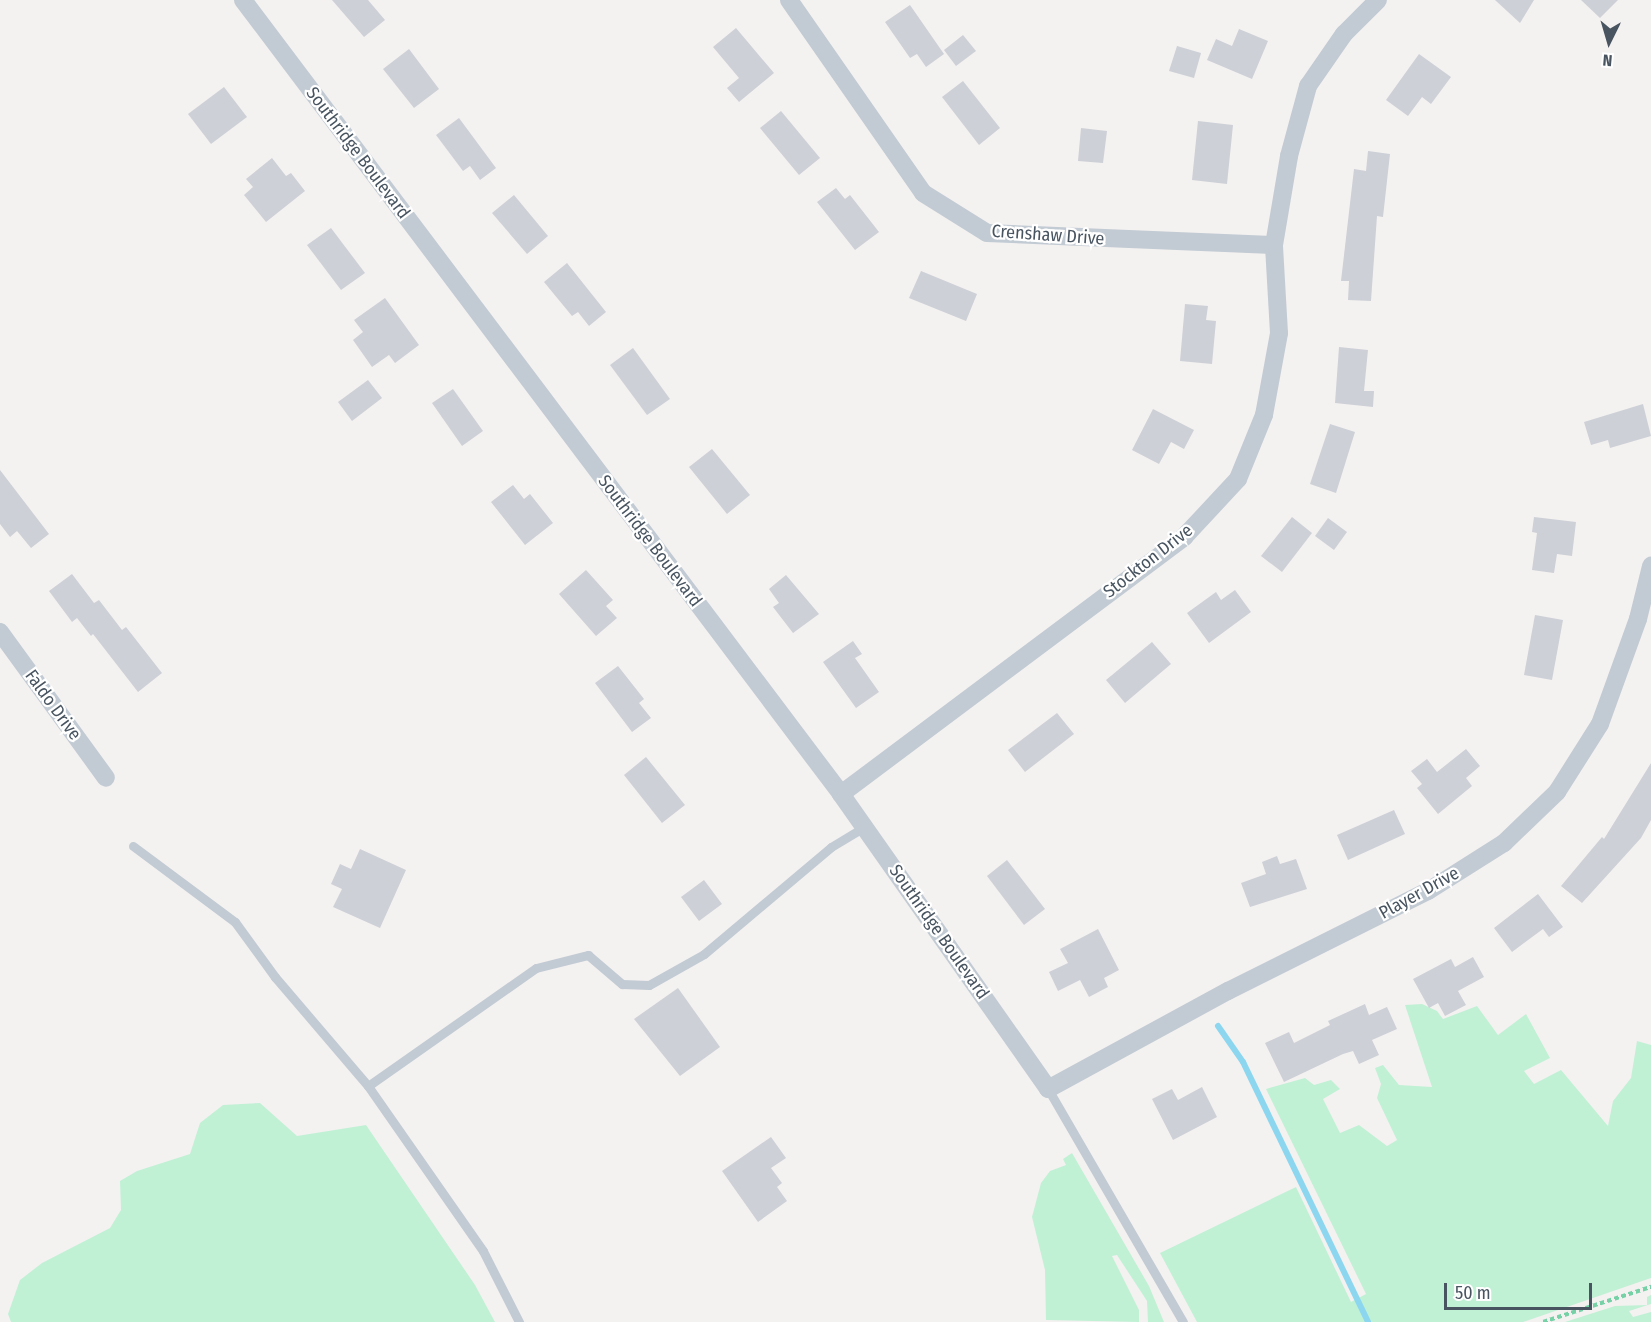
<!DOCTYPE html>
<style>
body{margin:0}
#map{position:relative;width:1651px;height:1322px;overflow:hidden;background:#f4f1f1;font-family:"Fira Sans Condensed",sans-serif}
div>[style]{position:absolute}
.green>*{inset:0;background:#c0f1d5}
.stream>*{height:6px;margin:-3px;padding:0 3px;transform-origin:3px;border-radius:3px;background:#8cd7ef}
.building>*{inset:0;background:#cdd0d6}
.path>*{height:4px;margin-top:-2px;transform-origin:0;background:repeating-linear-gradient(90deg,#76d1a7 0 4.5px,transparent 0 7.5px)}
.service>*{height:9px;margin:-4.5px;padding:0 4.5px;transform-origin:4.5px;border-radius:4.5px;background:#c2cbd3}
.minor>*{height:18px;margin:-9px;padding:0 9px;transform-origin:9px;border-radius:9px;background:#c2cbd3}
span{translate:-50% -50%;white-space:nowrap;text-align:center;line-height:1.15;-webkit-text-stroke:4.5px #fff;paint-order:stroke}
.street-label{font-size:18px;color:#485460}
.north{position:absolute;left:1579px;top:12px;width:60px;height:60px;-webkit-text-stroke:4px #fff;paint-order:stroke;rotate:185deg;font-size:16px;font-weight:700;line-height:24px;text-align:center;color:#485460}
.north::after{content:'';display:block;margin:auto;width:21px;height:27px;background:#485460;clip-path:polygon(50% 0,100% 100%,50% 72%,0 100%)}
.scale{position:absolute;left:1444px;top:1283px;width:148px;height:27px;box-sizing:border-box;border:3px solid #485460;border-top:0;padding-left:8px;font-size:18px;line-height:21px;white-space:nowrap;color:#485460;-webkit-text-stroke:4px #fff;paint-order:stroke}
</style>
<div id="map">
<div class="green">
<div style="clip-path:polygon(1422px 1004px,1437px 1011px,1443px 1019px,1477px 1006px,1498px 1035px,1526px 1014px,1550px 1058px,1524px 1071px,1534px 1084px,1561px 1070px,1608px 1126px,1613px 1101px,1631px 1078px,1637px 1041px,1651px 1045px,1651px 1278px,1523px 1322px,1197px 1322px,1160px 1253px,1296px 1187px,1351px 1302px,1366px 1294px,1266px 1089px,1305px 1078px,1314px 1085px,1331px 1080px,1340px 1089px,1323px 1099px,1340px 1133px,1359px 1125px,1387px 1146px,1397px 1140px,1377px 1098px,1381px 1084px,1375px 1068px,1383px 1065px,1399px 1085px,1432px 1087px,1405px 1005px)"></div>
<div style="clip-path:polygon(260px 1103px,297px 1136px,366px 1125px,475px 1285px,495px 1322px,11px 1322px,8px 1314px,20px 1280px,42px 1263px,110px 1228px,121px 1210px,120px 1181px,137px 1171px,190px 1154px,200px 1123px,223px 1105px)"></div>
<div style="clip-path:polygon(1072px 1153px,1149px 1286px,1164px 1322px,1148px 1322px,1147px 1301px,1117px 1255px,1112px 1256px,1139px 1310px,1139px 1322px,1046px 1320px,1045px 1270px,1032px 1217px,1041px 1183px,1050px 1171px,1066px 1165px,1063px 1159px)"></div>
<div style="clip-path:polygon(1651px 1295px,1651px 1304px,1629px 1311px,1633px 1317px,1651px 1312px,1651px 1322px,1565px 1322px,1615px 1306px,1647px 1305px,1647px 1297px)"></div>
</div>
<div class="stream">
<div style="left:1218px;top:1026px;width:44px;rotate:55.2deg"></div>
<div style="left:1243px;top:1062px;width:288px;rotate:64.3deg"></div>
</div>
<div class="building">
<div style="clip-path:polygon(332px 0,368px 0,385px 20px,364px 37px)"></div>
<div style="clip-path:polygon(1495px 0,1534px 0,1520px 23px)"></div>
<div style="clip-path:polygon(1581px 0,1618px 0,1600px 18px)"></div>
<div style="clip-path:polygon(910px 5px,944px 54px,926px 67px,917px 54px,910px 58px,885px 22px)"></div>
<div style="clip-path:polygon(736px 28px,774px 73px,739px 102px,727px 88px,739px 78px,713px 47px)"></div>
<div style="clip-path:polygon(1239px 29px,1268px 41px,1252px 79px,1207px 60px,1216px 39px,1232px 46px)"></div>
<div style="clip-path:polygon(963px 35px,976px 51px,956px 66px,944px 50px)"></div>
<div style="clip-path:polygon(1177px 46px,1201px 53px,1194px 78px,1169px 71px)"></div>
<div style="clip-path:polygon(409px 49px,439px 89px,414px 108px,383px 69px)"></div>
<div style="clip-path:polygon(1419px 54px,1451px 77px,1431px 104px,1422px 97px,1408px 116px,1386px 100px)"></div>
<div style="clip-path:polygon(963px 81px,1000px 128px,979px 145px,942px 97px)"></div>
<div style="clip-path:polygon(224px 87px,247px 117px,211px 144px,188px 114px)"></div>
<div style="clip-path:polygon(781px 111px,820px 158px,799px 175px,760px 128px)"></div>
<div style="clip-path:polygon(459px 118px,496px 168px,480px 180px,470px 166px,463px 171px,436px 135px)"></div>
<div style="clip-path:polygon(1198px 121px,1233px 125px,1227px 184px,1192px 180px)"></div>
<div style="clip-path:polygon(1081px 128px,1107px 131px,1103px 163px,1078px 161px)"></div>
<div style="clip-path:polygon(1368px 151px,1390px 154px,1383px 217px,1377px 216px,1371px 301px,1348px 300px,1349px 281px,1341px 281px,1354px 169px,1366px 171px)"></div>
<div style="clip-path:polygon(272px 158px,286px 176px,291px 173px,305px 191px,266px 222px,244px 195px,253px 187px,246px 179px)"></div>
<div style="clip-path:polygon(836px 188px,845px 199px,850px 195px,879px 232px,855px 250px,817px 202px)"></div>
<div style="clip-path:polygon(514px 195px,548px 236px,527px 254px,492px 213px)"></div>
<div style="clip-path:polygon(331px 228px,365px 273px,341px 290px,307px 245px)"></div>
<div style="clip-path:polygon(567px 263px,606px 312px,589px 326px,578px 312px,572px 316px,544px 282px)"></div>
<div style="clip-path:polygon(921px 271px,977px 294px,966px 321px,909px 298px)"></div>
<div style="clip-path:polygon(385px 298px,419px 345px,395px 363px,389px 355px,372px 367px,353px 340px,363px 332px,354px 320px)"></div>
<div style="clip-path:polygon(1185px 304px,1208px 306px,1206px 320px,1216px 321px,1212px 364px,1180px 361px)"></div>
<div style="clip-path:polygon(1339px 347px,1368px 350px,1364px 391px,1374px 391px,1373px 407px,1335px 403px)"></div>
<div style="clip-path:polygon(633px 348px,670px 399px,647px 415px,610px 365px)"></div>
<div style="clip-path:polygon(368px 380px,382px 398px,352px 421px,338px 402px)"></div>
<div style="clip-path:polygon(453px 389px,483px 431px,462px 446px,432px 403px)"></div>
<div style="clip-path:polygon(1643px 404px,1651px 436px,1610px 448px,1608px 440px,1591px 445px,1584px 422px)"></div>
<div style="clip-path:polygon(1153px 409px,1194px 430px,1184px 449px,1171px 442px,1159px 464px,1132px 450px)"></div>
<div style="clip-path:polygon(1330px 424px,1355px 432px,1336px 493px,1310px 484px)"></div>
<div style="clip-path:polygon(712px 449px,750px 495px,727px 514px,689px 467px)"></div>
<div style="clip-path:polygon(0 470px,49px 534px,31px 548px,17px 531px,10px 537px,0 524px)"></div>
<div style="clip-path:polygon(513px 485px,524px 499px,530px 494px,553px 523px,525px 545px,491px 502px)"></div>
<div style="clip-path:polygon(1292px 517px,1312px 533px,1282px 572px,1261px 556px)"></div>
<div style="clip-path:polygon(1534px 517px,1576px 522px,1572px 556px,1557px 554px,1554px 573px,1532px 570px,1537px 533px,1532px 532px)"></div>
<div style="clip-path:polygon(1328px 518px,1347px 532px,1334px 550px,1315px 536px)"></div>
<div style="clip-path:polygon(586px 570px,613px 600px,606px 606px,617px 618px,596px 636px,559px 594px)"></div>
<div style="clip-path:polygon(72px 574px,94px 603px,99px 600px,122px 630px,126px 627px,162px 673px,138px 692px,93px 634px,91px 636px,77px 618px,72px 622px,49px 591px)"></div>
<div style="clip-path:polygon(786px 575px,819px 614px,793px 633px,773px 607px,779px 603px,769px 589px)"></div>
<div style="clip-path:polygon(1235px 590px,1251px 612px,1209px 643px,1187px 613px,1216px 592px,1221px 600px)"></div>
<div style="clip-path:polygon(1535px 615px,1563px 620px,1552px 680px,1524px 675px)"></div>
<div style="clip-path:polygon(853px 641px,862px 654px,855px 658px,879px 692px,856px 708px,823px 662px)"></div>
<div style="clip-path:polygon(1152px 642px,1171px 664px,1125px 703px,1106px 680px)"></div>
<div style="clip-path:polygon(618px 666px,644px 699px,639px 703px,651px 718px,632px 732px,595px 683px)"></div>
<div style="clip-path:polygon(1057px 713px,1074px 734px,1025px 772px,1008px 750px)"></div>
<div style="clip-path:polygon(1466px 749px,1480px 766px,1466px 778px,1472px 786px,1438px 814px,1417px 788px,1422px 784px,1411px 771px,1427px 759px,1437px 772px)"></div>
<div style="clip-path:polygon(646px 757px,685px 805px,662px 823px,624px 775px)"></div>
<div style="clip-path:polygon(1651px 763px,1651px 820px,1641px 838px,1582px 903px,1561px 886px,1602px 837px,1604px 839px)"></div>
<div style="clip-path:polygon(1394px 810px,1405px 834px,1348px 860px,1337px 835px)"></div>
<div style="clip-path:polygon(360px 849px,406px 870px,380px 928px,333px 907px,342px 889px,331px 884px,340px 864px,351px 869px)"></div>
<div style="clip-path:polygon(1277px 856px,1280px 864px,1296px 859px,1307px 889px,1250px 907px,1241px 883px,1266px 874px,1262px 862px)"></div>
<div style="clip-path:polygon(1007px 860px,1045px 909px,1024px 925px,987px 876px)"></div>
<div style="clip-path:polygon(704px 880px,722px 904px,699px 921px,681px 897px)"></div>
<div style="clip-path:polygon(1538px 894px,1563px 927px,1549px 937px,1543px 929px,1512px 952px,1494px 928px)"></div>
<div style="clip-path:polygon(1098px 929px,1119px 970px,1104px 978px,1108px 987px,1089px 997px,1080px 980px,1058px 991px,1049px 972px,1068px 963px,1060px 949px)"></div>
<div style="clip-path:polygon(1473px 957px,1484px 977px,1458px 991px,1466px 1005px,1445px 1016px,1438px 1003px,1429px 1008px,1413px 979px,1451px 959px,1455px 967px)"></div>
<div style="clip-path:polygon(678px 988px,720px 1047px,680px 1076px,634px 1019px)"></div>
<div style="clip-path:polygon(1365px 1004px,1369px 1015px,1387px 1007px,1397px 1029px,1372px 1040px,1379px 1055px,1359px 1064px,1353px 1051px,1343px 1054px,1284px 1082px,1265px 1043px,1289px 1032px,1294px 1043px,1330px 1025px,1328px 1021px)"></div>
<div style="clip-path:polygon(1202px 1087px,1217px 1117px,1173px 1140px,1152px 1099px,1172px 1089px,1178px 1100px)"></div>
<div style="clip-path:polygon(771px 1137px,786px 1158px,771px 1168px,782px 1183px,777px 1187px,787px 1201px,758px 1222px,722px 1171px)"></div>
</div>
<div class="path">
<div style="left:1543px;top:1322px;width:114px;rotate:-18deg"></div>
</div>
<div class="service">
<div style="left:133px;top:846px;width:127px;rotate:36.7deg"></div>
<div style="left:235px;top:922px;width:68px;rotate:54deg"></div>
<div style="left:275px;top:977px;width:143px;rotate:49.5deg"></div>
<div style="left:368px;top:1086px;width:205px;rotate:-35.1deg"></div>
<div style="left:536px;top:968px;width:54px;rotate:-14deg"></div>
<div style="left:588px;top:955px;width:45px;rotate:40.5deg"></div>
<div style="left:622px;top:984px;width:27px;rotate:2deg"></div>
<div style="left:649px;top:985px;width:63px;rotate:-29.4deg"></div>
<div style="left:704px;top:954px;width:166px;rotate:-40.1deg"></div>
<div style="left:831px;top:847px;width:39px;rotate:-31deg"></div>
<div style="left:368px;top:1086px;width:201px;rotate:55.1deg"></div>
<div style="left:483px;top:1251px;width:80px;rotate:63.1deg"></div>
<div style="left:1048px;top:1089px;width:269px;rotate:59.9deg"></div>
</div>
<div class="minor">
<div style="left:243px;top:0;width:994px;rotate:53.01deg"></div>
<div style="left:841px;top:794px;width:360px;rotate:54.9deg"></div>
<div style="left:1048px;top:1089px;width:205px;rotate:-28.6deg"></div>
<div style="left:1228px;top:991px;width:224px;rotate:-26.6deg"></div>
<div style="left:1428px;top:891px;width:90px;rotate:-32.3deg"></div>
<div style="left:1504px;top:843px;width:74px;rotate:-43.9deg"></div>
<div style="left:1557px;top:792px;width:80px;rotate:-57.7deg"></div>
<div style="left:1600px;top:724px;width:112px;rotate:-70.1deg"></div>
<div style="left:1638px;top:619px;width:55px;rotate:-76.2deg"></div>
<div style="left:789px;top:0;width:235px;rotate:55.2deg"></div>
<div style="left:923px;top:193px;width:75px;rotate:32deg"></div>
<div style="left:987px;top:233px;width:287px;rotate:2.4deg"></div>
<div style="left:0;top:632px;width:180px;rotate:54deg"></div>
<div style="left:841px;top:794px;width:429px;rotate:-36.8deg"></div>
<div style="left:1184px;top:537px;width:79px;rotate:-47deg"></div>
<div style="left:1238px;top:479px;width:69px;rotate:-67.9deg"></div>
<div style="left:1264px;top:415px;width:83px;rotate:-79.6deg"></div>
<div style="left:1279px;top:333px;width:88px;rotate:-93.3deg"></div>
<div style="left:1274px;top:245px;width:90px;rotate:-80.4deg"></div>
<div style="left:1289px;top:156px;width:73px;rotate:-74.8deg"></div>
<div style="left:1308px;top:86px;width:63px;rotate:-55.3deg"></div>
<div style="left:1344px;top:34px;width:48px;rotate:-45deg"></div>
</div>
<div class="street-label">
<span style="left:358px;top:153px;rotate:53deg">Southridge Boulevard</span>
<span style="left:1048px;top:235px;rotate:4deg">Crenshaw Drive</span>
<span style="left:650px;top:541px;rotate:53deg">Southridge Boulevard</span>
<span style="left:1148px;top:561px;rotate:-38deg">Stockton Drive</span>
<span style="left:53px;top:705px;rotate:54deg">Faldo Drive</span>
<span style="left:1419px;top:893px;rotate:-29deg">Player Drive</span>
<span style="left:939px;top:932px;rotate:55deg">Southridge Boulevard</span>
</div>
<div class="north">N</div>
<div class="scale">50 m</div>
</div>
